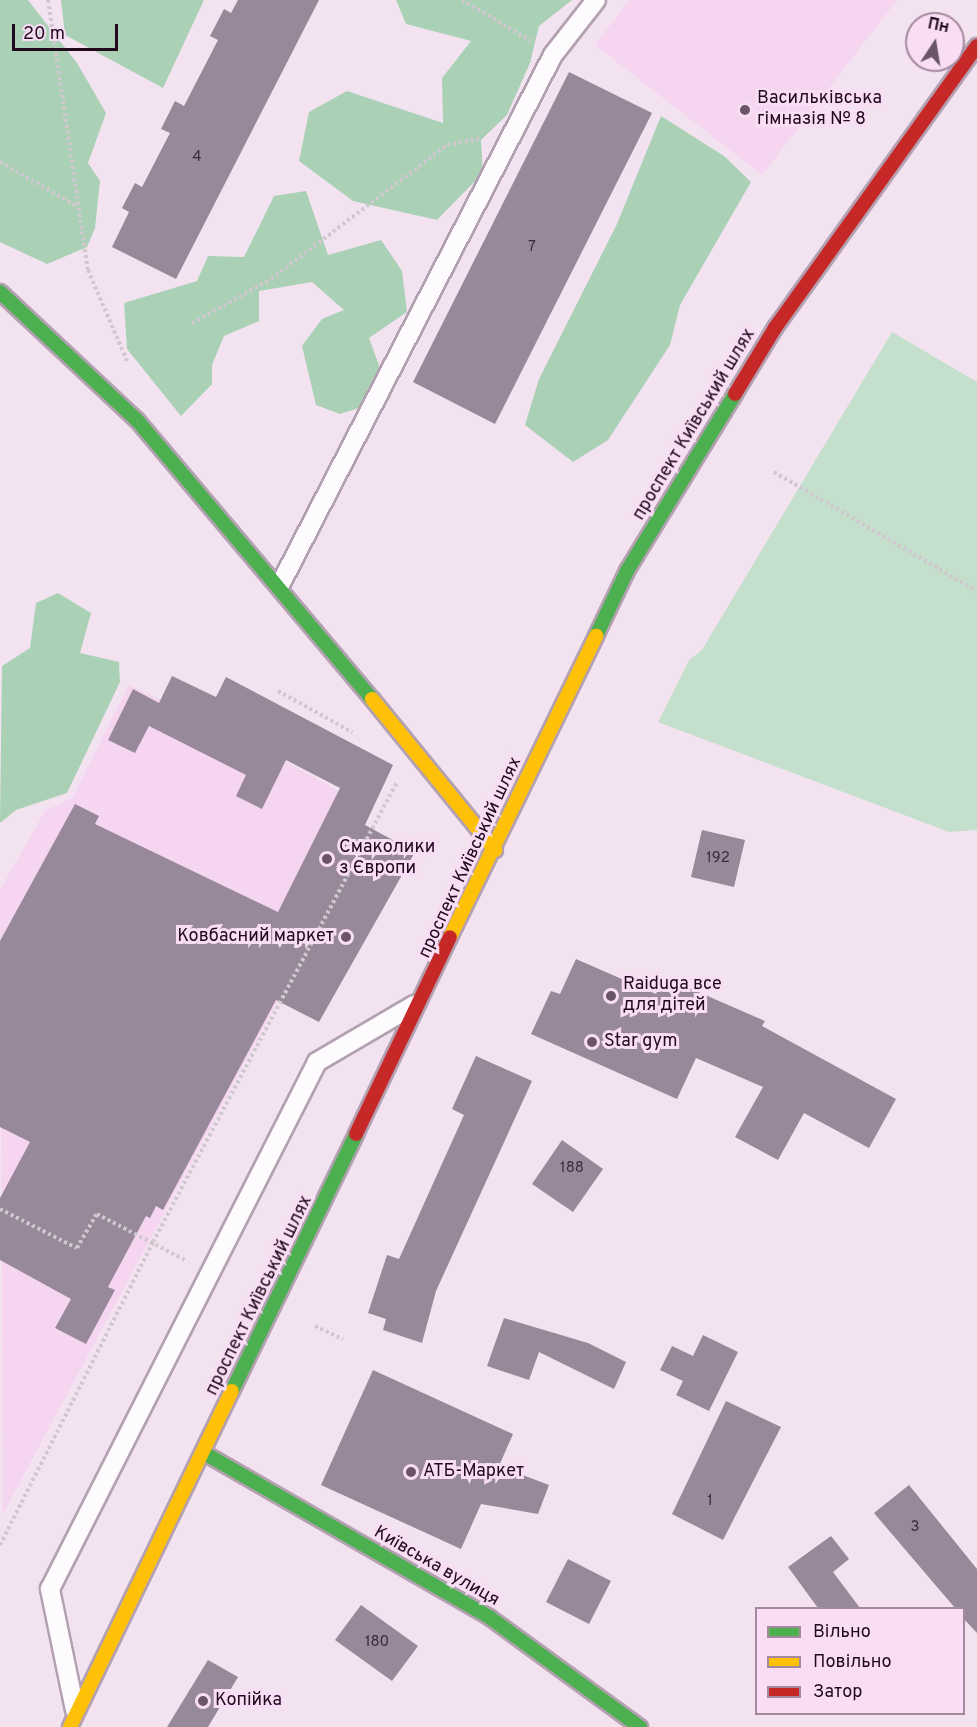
<!DOCTYPE html>
<meta charset="utf-8">
<style>
body{margin:0}
#map{position:relative;width:977px;height:1727px;overflow:hidden;background:#f3e3f0;font-family:Overpass,sans-serif}
div>[style]{position:absolute}
.built>*{inset:0;background:#f5d5f0}
.green>*{inset:0;background:#c4dfcb}
.forest>*{inset:0;background:#aad1b6}
.building>*{inset:0;background:#97889a}
.path>*{height:4px;margin-top:-2px;transform-origin:0;background:repeating-linear-gradient(90deg,#cfc8cf 0 3px,transparent 0 6px)}
.roads{filter:drop-shadow(2px 0 #b3a0b0) drop-shadow(-2px 0 #b3a0b0) drop-shadow(0 2px #b3a0b0) drop-shadow(0 -2px #b3a0b0)}
.lane>*{height:18px;margin:-9px;padding:0 9px;transform-origin:9px;border-radius:9px;background:#fdfbfd}
.fast>*{height:14px;margin:-7px;padding:0 7px;transform-origin:7px;border-radius:7px;background:#4caf50}
.slow>*{height:14px;margin:-7px;padding:0 7px;transform-origin:7px;border-radius:7px;background:#ffc107}
.jam>*{height:14px;margin:-7px;padding:0 7px;transform-origin:7px;border-radius:7px;background:#c62828}
.dots>*{width:16px;height:16px;translate:-50% -50%;box-sizing:border-box;border:3px solid #f9ddf4;border-radius:50%}
span{translate:-50% -50%;white-space:nowrap;text-align:center;line-height:1.15;-webkit-text-stroke:6px #f9ddf4;paint-order:stroke}
.number-label{font-size:15px;color:#3e293d}
.number-label span{-webkit-text-stroke-width:0}
.poi-label{font-size:18px;color:#21091e}
.left{translate:0 -50%;text-align:left}
.right{translate:-100% -50%;text-align:right}
.street-label{font-size:18px;color:#21091e}
.legend{position:absolute;left:755px;top:1607px;width:210px;height:108px;box-sizing:border-box;background:#f9ddf4;border:2px solid #a3889e;margin:0;padding:8px 10px;list-style:none;font-size:18px;color:#21091e}
.legend li{display:flex;align-items:center;gap:12px;height:30px}
.legend b{width:30px;border:2px solid #a3889e}
.north{position:absolute;left:905px;top:12px;width:60px;height:60px;box-sizing:border-box;background:#f9ddf4;border:2px solid #a3889e;border-radius:50%;rotate:12deg;font-size:16px;font-weight:700;line-height:24px;text-align:center;color:#21091e}
.north::after{content:'';display:block;margin:auto;width:21px;height:27px;background:#6a5568;clip-path:polygon(50% 0,100% 100%,50% 72%,0 100%)}
.scale{position:absolute;left:12px;top:24px;width:106px;height:27px;box-sizing:border-box;border:3px solid #21091e;border-top:0;padding-left:8px;font-size:18px;line-height:21px;white-space:nowrap;color:#21091e;-webkit-text-stroke:4px #f9ddf4;paint-order:stroke}
</style>
<div id="map">
<div class="built">
<div style="clip-path:polygon(629px 0,897px 0,762px 175px,595px 45px)"></div>
<div style="clip-path:polygon(129px 685px,276px 756px,372px 810px,275px 1006px,3px 1514px,0 890px,45px 811px,72px 798px)"></div>
</div>
<div class="green">
<div style="clip-path:polygon(892px 332px,977px 382px,977px 830px,949px 832px,658px 722px,689px 660px,702px 650px)"></div>
</div>
<div class="forest">
<div style="clip-path:polygon(0 0,28px 0,77px 63px,106px 113px,88px 163px,100px 181px,95px 228px,87px 247px,47px 264px,0 242px)"></div>
<div style="clip-path:polygon(61px 0,204px 0,163px 88px,65px 35px)"></div>
<div style="clip-path:polygon(396px 0,572px 0,539px 26px,530px 63px,507px 115px,481px 140px,483px 173px,437px 220px,353px 201px,299px 161px,309px 112px,347px 91px,443px 123px,442px 78px,471px 41px,406px 24px)"></div>
<div style="clip-path:polygon(661px 116px,724px 156px,751px 182px,680px 305px,670px 345px,608px 440px,573px 462px,525px 425px,539px 379px,617px 224px)"></div>
<div style="clip-path:polygon(306px 191px,328px 255px,381px 240px,402px 271px,407px 312px,369px 338px,391px 398px,340px 414px,316px 405px,302px 346px,322px 319px,344px 310px,312px 282px,259px 291px,259px 321px,224px 336px,212px 365px,212px 384px,181px 416px,127px 349px,124px 303px,197px 281px,208px 256px,244px 257px,274px 196px)"></div>
<div style="clip-path:polygon(58px 593px,91px 613px,80px 653px,119px 662px,120px 682px,67px 793px,16px 810px,0 823px,2px 666px,30px 648px,36px 603px)"></div>
</div>
<div class="building">
<div style="clip-path:polygon(238px 0,319px 0,176px 279px,112px 247px,129px 212px,122px 208px,135px 183px,142px 187px,170px 133px,161px 129px,175px 101px,184px 106px,218px 40px,210px 36px,224px 9px,231px 13px)"></div>
<div style="clip-path:polygon(569px 72px,652px 113px,495px 424px,413px 382px)"></div>
<div style="clip-path:polygon(172px 676px,216px 697px,226px 677px,393px 765px,365px 825px,415px 852px,319px 1022px,276px 1000px,163px 1210px,156px 1206px,150px 1218px,146px 1216px,108px 1287px,115px 1290px,86px 1344px,55px 1328px,71px 1299px,0 1260px,0 1198px,30px 1142px,0 1127px,0 941px,75px 804px,99px 816px,95px 824px,278px 912px,340px 788px,286px 760px,262px 809px,236px 796px,246px 775px,149px 726px,135px 753px,108px 740px,133px 689px,159px 703px)"></div>
<div style="clip-path:polygon(702px 830px,745px 840px,734px 887px,691px 877px)"></div>
<div style="clip-path:polygon(576px 959px,656px 994px,664px 977px,765px 1021px,762px 1026px,896px 1099px,869px 1148px,804px 1113px,778px 1160px,735px 1137px,763px 1087px,696px 1058px,677px 1099px,531px 1034px,551px 991px,560px 994px)"></div>
<div style="clip-path:polygon(476px 1056px,532px 1081px,436px 1291px,422px 1343px,383px 1330px,386px 1319px,368px 1313px,387px 1255px,399px 1259px,464px 1115px,452px 1109px)"></div>
<div style="clip-path:polygon(562px 1140px,603px 1169px,573px 1212px,532px 1184px)"></div>
<div style="clip-path:polygon(504px 1318px,588px 1343px,626px 1362px,614px 1389px,539px 1352px,529px 1380px,487px 1366px)"></div>
<div style="clip-path:polygon(703px 1335px,738px 1352px,709px 1411px,676px 1395px,683px 1381px,660px 1370px,672px 1346px,693px 1356px)"></div>
<div style="clip-path:polygon(373px 1370px,513px 1434px,499px 1466px,549px 1485px,538px 1514px,481px 1504px,461px 1549px,321px 1485px)"></div>
<div style="clip-path:polygon(726px 1401px,781px 1427px,723px 1540px,672px 1514px)"></div>
<div style="clip-path:polygon(909px 1485px,977px 1569px,977px 1633px,963px 1618px,963px 1608px,955px 1608px,874px 1513px)"></div>
<div style="clip-path:polygon(831px 1536px,849px 1559px,833px 1572px,860px 1608px,818px 1608px,788px 1567px)"></div>
<div style="clip-path:polygon(568px 1559px,611px 1581px,589px 1624px,546px 1602px)"></div>
<div style="clip-path:polygon(361px 1605px,418px 1646px,392px 1681px,335px 1640px)"></div>
<div style="clip-path:polygon(208px 1660px,238px 1677px,208px 1727px,167px 1727px)"></div>
</div>
<div class="path">
<div style="left:48px;top:0;width:273px;rotate:81.6deg"></div>
<div style="left:88px;top:270px;width:101px;rotate:66.7deg"></div>
<div style="left:462px;top:0;width:80px;rotate:30.7deg"></div>
<div style="left:0;top:162px;width:90px;rotate:30deg"></div>
<div style="left:192px;top:323px;width:90px;rotate:-29.1deg"></div>
<div style="left:271px;top:279px;width:221px;rotate:-37.3deg"></div>
<div style="left:447px;top:145px;width:33px;rotate:-11deg"></div>
<div style="left:774px;top:472px;width:235px;rotate:30.4deg"></div>
<div style="left:278px;top:691px;width:85px;rotate:29deg"></div>
<div style="left:0;top:1209px;width:86px;rotate:26.9deg"></div>
<div style="left:77px;top:1248px;width:39px;rotate:-60deg"></div>
<div style="left:97px;top:1214px;width:102px;rotate:27.6deg"></div>
<div style="left:315px;top:1326px;width:31px;rotate:25deg"></div>
<div style="left:0;top:1545px;width:339px;rotate:-63.2deg"></div>
<div style="left:153px;top:1242px;width:521px;rotate:-62.06deg"></div>
</div>
<div class="roads">
<div class="lane">
<div style="left:280px;top:585px;width:596px;rotate:-62.75deg"></div>
<div style="left:553px;top:55px;width:70px;rotate:-52deg"></div>
<div style="left:75px;top:1710px;width:124px;rotate:-101.7deg"></div>
<div style="left:50px;top:1589px;width:591px;rotate:-63.13deg"></div>
<div style="left:317px;top:1062px;width:113px;rotate:-30.4deg"></div>
</div>
<div class="fast">
<div style="left:0;top:292px;width:187px;rotate:43.1deg"></div>
<div style="left:137px;top:420px;width:365px;rotate:49.9deg"></div>
<div style="left:596px;top:636px;width:72px;rotate:-64.5deg"></div>
<div style="left:627px;top:571px;width:207px;rotate:-58.6deg"></div>
<div style="left:232px;top:1391px;width:285px;rotate:-64.2deg"></div>
<div style="left:204px;top:1453px;width:329px;rotate:29.9deg"></div>
<div style="left:489px;top:1617px;width:187px;rotate:36.1deg"></div>
</div>
<div class="slow">
<div style="left:372px;top:699px;width:195px;rotate:50.8deg"></div>
<div style="left:450px;top:937px;width:335px;rotate:-64.1deg"></div>
<div style="left:70px;top:1727px;width:373px;rotate:-64.3deg"></div>
</div>
<div class="jam">
<div style="left:735px;top:394px;width:77px;rotate:-58.8deg"></div>
<div style="left:775px;top:328px;width:347px;rotate:-54.4deg"></div>
<div style="left:356px;top:1134px;width:218px;rotate:-64.5deg"></div>
</div>
</div>
<div class="dots">
<div style="left:745px;top:110px;background:#6a5568"></div>
<div style="left:327px;top:859px;background:#6a5568"></div>
<div style="left:346px;top:937px;background:#6a5568"></div>
<div style="left:611px;top:996px;background:#6a5568"></div>
<div style="left:592px;top:1042px;background:#6a5568"></div>
<div style="left:411px;top:1472px;background:#6a5568"></div>
<div style="left:203px;top:1701px;background:#6a5568"></div>
</div>
<div class="number-label">
<span style="left:197px;top:158px">4</span>
<span style="left:532px;top:248px">7</span>
<span style="left:718px;top:859px">192</span>
<span style="left:572px;top:1169px">188</span>
<span style="left:710px;top:1502px">1</span>
<span style="left:915px;top:1528px">3</span>
<span style="left:377px;top:1643px">180</span>
</div>
<div class="poi-label">
<span class="left" style="left:757px;top:110px">Васильківська<br>гімназія № 8</span>
<span class="left" style="left:339px;top:859px">Смаколики<br>з Європи</span>
<span class="right" style="left:334px;top:937px">Ковбасний маркет</span>
<span class="left" style="left:623px;top:996px">Raiduga все<br>для дітей</span>
<span class="left" style="left:604px;top:1042px">Star gym</span>
<span class="left" style="left:423px;top:1472px">АТБ-Маркет</span>
<span class="left" style="left:215px;top:1701px">Копійка</span>
</div>
<div class="street-label">
<span style="left:695px;top:425px;rotate:-59deg">проспект Київський шлях</span>
<span style="left:471px;top:858px;rotate:-65deg">проспект Київський шлях</span>
<span style="left:260px;top:1296px;rotate:-64deg">проспект Київський шлях</span>
<span style="left:436px;top:1567px;rotate:30deg">Київська вулиця</span>
</div>
<ul class="legend">
<li><b style="height:8px;background:#4caf50"></b>Вільно</li>
<li><b style="height:8px;background:#ffc107"></b>Повільно</li>
<li><b style="height:8px;background:#c62828"></b>Затор</li>
</ul>
<div class="north">Пн</div>
<div class="scale">20 m</div>
</div>
